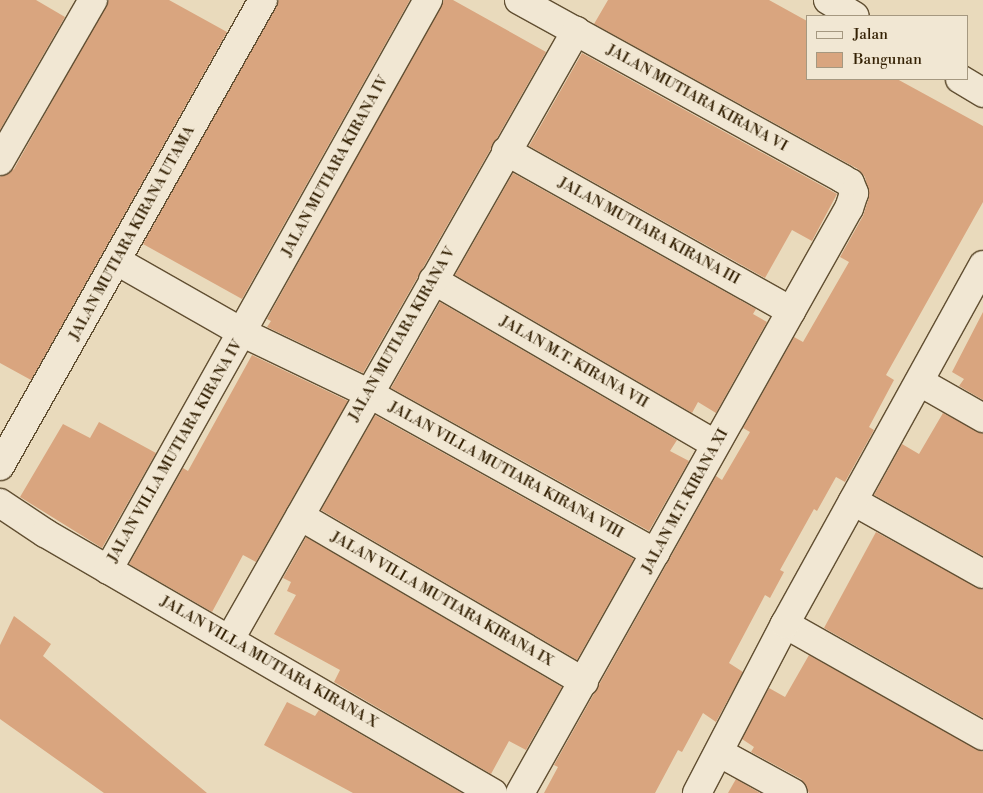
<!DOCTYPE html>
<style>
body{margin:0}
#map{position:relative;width:983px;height:793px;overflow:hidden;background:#e9dabc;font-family:"Libre Bodoni",serif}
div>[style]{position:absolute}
.building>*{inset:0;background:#d9a57f}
.roads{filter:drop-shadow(1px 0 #614f32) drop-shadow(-1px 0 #614f32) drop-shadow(0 1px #614f32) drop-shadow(0 -1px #614f32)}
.street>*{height:28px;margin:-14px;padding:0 14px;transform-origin:14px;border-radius:14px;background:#f1e7d3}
span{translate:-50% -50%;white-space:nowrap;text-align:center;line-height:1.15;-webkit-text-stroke:4px #f1e7d3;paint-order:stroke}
.street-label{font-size:15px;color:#342104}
.legend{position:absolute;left:806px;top:15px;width:162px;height:65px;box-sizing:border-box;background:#f1e7d3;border:1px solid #a59880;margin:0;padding:6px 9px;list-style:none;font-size:15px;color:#342104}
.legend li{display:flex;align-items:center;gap:10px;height:25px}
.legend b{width:25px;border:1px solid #a59880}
</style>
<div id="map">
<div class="building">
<div style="clip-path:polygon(0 0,36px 0,65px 17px,0 130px)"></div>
<div style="clip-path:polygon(109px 0,169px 0,227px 32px,31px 380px,0 363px,0 177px,14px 169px)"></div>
<div style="clip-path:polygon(279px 0,410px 0,242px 299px,143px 244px)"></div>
<div style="clip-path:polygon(444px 0,453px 0,546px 52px,363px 373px,267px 327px,271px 321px,267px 319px)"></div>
<div style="clip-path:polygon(608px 0,769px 0,807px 21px,807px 79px,897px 79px,983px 126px,983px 202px,886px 375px,894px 380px,869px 427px,874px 430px,845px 482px,836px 477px,817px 511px,814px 509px,780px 570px,784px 572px,770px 598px,765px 595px,729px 663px,743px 672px,716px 722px,703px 713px,682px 752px,678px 750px,655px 793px,544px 793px,558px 767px,554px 765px,716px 476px,722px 480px,750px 432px,743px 428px,794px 337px,803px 342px,849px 262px,840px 257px,863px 216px,869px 197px,865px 177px,858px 169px,594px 24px)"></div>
<div style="clip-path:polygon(582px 53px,837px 194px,812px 241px,792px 230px,765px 278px,529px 146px)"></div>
<div style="clip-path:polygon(513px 173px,756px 309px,753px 314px,767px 322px,716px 413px,698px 402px,692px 413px,455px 275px)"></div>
<div style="clip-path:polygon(440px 302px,677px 440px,670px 451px,689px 461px,649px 531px,391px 388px)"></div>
<div style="clip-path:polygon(983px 312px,983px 400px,959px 386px,964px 379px,952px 372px)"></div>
<div style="clip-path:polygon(252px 355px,348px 401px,256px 562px,243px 555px,212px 612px,129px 564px,183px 468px,188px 471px)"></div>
<div style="clip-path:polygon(943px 413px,983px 434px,983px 556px,874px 495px,902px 444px,919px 454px)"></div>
<div style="clip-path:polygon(375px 415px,634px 559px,577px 660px,321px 510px)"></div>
<div style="clip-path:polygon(99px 422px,156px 453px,102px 548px,20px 497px,63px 424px,90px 438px)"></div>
<div style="clip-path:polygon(876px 532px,983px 590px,983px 718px,824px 628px)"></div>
<div style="clip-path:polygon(306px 537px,562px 687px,526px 750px,509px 741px,491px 774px,334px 682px,340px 670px,274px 634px,296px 595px,287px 591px,291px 582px,283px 578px)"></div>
<div style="clip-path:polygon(14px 616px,51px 644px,43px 656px,207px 793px,104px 793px,0 719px,0 645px)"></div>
<div style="clip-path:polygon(809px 655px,983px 752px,983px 793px,809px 793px,801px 779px,751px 752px,754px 747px,742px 739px,769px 688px,785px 697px)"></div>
<div style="clip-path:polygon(287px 702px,315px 716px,319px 710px,462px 793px,353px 793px,264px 745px)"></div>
<div style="clip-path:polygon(736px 779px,760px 793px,728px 793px)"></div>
</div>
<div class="roads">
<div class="street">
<div style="left:519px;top:0;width:370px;rotate:28.9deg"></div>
<div style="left:843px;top:179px;width:8px;rotate:30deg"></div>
<div style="left:850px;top:183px;width:11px;rotate:68deg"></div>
<div style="left:854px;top:193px;width:16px;rotate:108deg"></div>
<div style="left:849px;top:208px;width:671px;rotate:119.35deg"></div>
<div style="left:828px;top:0;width:31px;rotate:31deg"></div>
<div style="left:960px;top:79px;width:27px;rotate:31deg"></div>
<div style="left:506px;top:151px;width:327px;rotate:29.3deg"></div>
<div style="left:0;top:161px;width:186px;rotate:-60deg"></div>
<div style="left:117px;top:261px;width:145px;rotate:29.7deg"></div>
<div style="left:243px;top:333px;width:139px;rotate:25.6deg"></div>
<div style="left:368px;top:393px;width:329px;rotate:29.1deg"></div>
<div style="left:433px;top:280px;width:326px;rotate:30.2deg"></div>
<div style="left:920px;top:382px;width:73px;rotate:29.7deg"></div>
<div style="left:0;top:466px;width:535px;rotate:-60.56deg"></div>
<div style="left:853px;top:501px;width:149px;rotate:29.3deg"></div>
<div style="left:0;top:503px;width:54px;rotate:33.7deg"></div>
<div style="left:45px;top:533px;width:518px;rotate:30.13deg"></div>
<div style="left:300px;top:516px;width:329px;rotate:30.3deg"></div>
<div style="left:108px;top:570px;width:654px;rotate:-60.69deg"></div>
<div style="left:785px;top:624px;width:227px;rotate:29.5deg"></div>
<div style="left:230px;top:639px;width:700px;rotate:-60.36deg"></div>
<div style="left:720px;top:753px;width:83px;rotate:28.7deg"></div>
<div style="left:697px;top:793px;width:191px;rotate:-62.5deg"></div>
<div style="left:785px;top:624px;width:410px;rotate:-61.1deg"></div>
</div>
</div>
<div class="street-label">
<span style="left:697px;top:98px;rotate:29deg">JALAN MUTIARA KIRANA VI</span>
<span style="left:335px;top:166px;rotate:-61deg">JALAN MUTIARA KIRANA IV</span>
<span style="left:649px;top:231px;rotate:29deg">JALAN MUTIARA KIRANA III</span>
<span style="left:132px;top:233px;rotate:-61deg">JALAN MUTIARA KIRANA UTAMA</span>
<span style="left:402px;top:334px;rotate:-60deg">JALAN MUTIARA KIRANA V</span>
<span style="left:574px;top:362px;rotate:30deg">JALAN M.T. KIRANA VII</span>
<span style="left:175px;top:451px;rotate:-60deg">JALAN VILLA MUTIARA KIRANA IV</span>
<span style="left:506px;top:470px;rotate:29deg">JALAN VILLA MUTIARA KIRANA VIII</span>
<span style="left:685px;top:501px;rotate:-61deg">JALAN M.T. KIRANA XI</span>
<span style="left:442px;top:599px;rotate:30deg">JALAN VILLA MUTIARA KIRANA IX</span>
<span style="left:269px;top:662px;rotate:30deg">JALAN VILLA MUTIARA KIRANA X</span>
</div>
<ul class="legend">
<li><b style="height:6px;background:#f1e7d3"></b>Jalan</li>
<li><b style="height:14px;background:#d9a57f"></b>Bangunan</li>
</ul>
</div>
